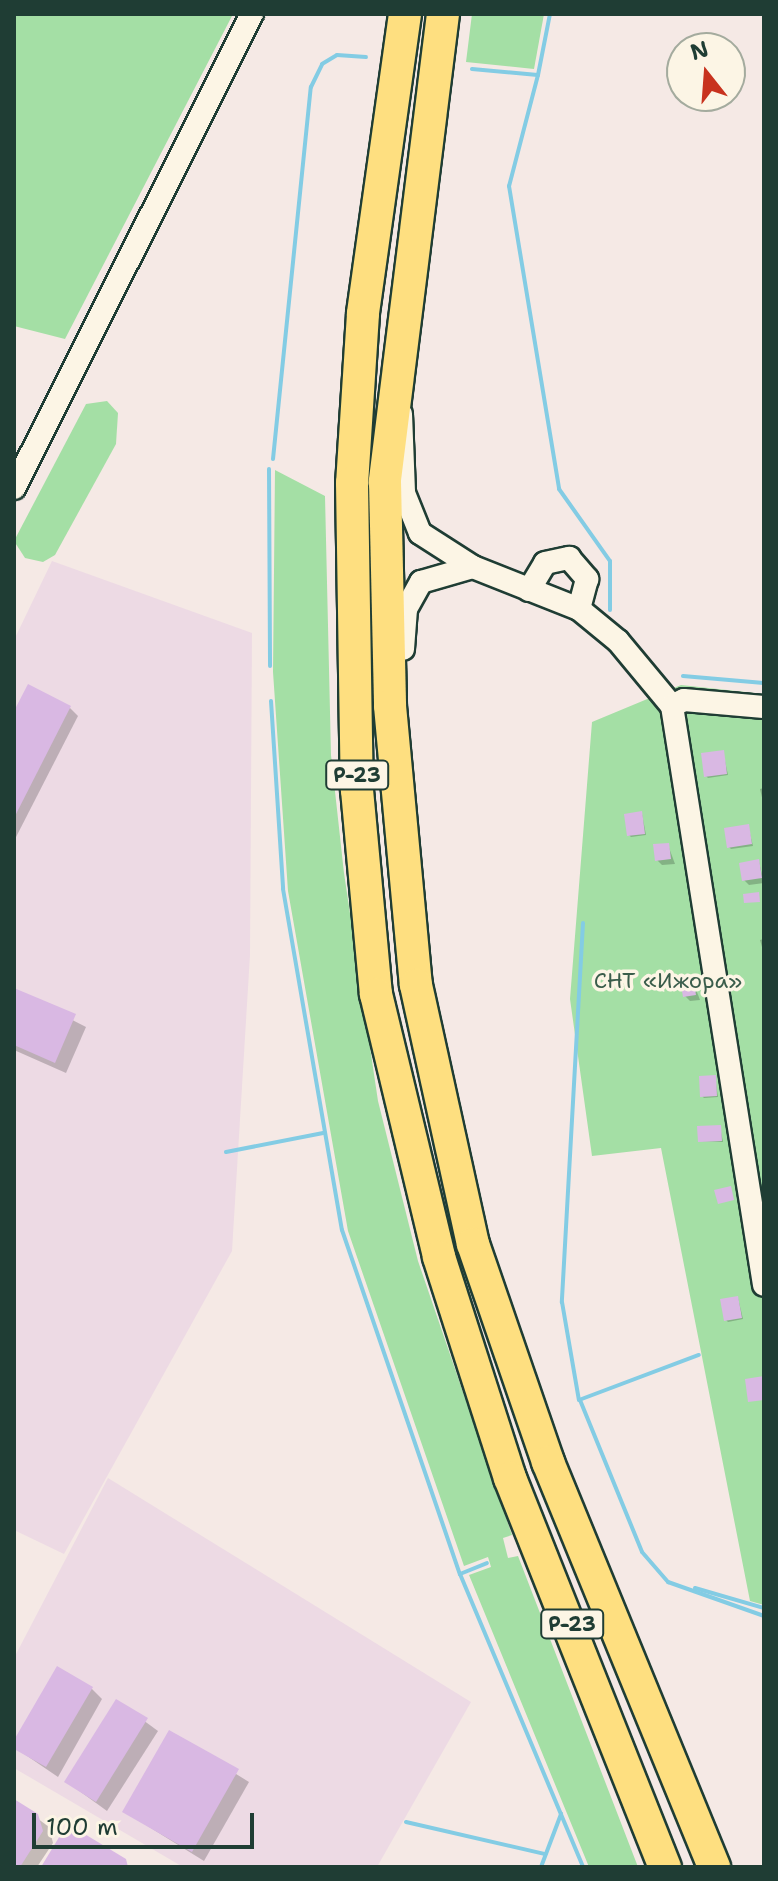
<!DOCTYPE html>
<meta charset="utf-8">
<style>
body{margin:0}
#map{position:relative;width:778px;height:1881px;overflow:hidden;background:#f5e9e5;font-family:"Shantell Sans",sans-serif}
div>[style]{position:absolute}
.built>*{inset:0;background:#eddae4}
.green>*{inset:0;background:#a4dfa5}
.shadow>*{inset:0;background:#0003}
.stream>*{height:4px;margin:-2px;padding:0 2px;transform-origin:2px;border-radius:2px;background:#83cce4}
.building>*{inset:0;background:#d9b8e3}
.roads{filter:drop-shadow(2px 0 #1f3d34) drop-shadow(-2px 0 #1f3d34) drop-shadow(0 2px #1f3d34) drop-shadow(0 -2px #1f3d34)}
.minor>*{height:22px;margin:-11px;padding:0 11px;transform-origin:11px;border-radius:11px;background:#fcf5e5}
.highway>*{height:32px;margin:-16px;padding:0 16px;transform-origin:16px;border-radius:16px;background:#fedf80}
span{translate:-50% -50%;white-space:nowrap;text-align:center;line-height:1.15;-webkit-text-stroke:7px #fcf5e5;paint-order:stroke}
.shield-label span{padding:2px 6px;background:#fcf5e5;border:2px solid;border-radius:6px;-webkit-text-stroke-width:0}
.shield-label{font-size:20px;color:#1f3d34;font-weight:700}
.park-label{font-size:22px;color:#3a5d4b}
.frame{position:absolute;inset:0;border:16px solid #1f3d34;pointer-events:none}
.north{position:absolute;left:666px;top:32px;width:80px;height:80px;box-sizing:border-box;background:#fcf5e5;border:2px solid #a4ab9e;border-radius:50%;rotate:343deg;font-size:22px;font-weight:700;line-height:32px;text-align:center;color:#1f3d34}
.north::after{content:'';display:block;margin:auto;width:28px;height:36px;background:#c8321e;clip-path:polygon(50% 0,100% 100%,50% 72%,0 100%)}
.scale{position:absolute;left:32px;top:1813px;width:222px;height:36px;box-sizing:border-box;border:4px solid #1f3d34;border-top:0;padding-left:10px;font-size:24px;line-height:28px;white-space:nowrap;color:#1f3d34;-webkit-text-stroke:6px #fcf5e5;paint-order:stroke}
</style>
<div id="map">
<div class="built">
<div style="clip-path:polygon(52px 561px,252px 633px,250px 955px,232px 1251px,64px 1554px,14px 1530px,14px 640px)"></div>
<div style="clip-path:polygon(108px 1478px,471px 1702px,377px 1867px,183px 1867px,14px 1768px,14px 1658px)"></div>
</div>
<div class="green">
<div style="clip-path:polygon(14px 14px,233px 14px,65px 339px,14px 326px)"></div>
<div style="clip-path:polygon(472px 14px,544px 14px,534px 69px,466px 62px)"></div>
<div style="clip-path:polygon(107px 401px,118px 413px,116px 444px,55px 555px,43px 562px,25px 558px,14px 541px,86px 404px)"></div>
<div style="clip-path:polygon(275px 470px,325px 496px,331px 755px,344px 873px,378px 1101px,418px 1261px,512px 1535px,503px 1538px,508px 1558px,518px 1556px,638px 1867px,589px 1867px,469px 1575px,491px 1567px,488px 1557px,464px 1566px,348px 1231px,288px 891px,273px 672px)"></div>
<div style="clip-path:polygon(681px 685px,764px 694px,764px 1605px,750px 1601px,661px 1148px,592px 1156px,570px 999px,592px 722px)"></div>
</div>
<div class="shadow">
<div style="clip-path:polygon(70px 708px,78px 716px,14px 841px,14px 716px)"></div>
<div style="clip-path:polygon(723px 752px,728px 775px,708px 778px,706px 776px)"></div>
<div style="clip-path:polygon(764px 788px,764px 806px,760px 789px)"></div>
<div style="clip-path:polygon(642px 814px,646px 835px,631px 837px,629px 835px)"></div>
<div style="clip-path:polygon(748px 826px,753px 846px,731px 849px,729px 847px)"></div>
<div style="clip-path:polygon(668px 845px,675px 864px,662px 865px,657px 860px)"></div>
<div style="clip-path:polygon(759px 862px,764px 883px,749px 885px,744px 880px)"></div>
<div style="clip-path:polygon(764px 939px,764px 954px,760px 940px)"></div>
<div style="clip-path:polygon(692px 979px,700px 1000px,690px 1001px,685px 996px)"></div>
<div style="clip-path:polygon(14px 990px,86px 1027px,66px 1073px,14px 1050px)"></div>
<div style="clip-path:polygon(715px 1077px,718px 1097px,704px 1098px,702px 1096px)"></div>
<div style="clip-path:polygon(720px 1127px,723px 1142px,700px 1141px)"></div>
<div style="clip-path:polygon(738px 1298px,743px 1319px,728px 1322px,726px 1320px)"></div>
<div style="clip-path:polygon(91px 1688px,102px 1699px,58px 1777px,14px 1747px)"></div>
<div style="clip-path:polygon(117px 1701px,158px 1731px,107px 1811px,67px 1782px)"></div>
<div style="clip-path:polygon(170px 1733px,249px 1782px,204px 1861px,125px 1812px)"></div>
<div style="clip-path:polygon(14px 1801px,49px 1827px,53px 1843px,37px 1867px,14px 1867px)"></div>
</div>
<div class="stream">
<div style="left:472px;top:69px;width:66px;rotate:5.2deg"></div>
<div style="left:538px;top:75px;width:62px;rotate:-78.9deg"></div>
<div style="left:538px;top:75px;width:115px;rotate:104.6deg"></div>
<div style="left:509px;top:186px;width:307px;rotate:80.6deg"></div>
<div style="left:559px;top:489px;width:88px;rotate:54.7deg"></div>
<div style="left:610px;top:561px;width:49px;rotate:90deg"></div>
<div style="left:273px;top:459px;width:374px;rotate:-84.2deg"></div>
<div style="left:311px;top:87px;width:25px;rotate:-64deg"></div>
<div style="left:322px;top:64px;width:17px;rotate:-31deg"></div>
<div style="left:337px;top:55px;width:29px;rotate:4deg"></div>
<div style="left:269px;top:469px;width:197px;rotate:89.7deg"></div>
<div style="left:683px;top:676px;width:81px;rotate:4.9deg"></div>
<div style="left:271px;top:701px;width:188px;rotate:86.3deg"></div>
<div style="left:283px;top:889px;width:346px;rotate:80.2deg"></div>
<div style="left:342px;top:1230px;width:364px;rotate:71.1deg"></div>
<div style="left:460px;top:1574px;width:318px;rotate:67.2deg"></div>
<div style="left:583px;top:923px;width:380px;rotate:93.2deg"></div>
<div style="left:562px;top:1302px;width:99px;rotate:80.2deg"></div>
<div style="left:579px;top:1400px;width:128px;rotate:-20.6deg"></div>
<div style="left:226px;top:1152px;width:99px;rotate:-11.1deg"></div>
<div style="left:580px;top:1400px;width:164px;rotate:67.8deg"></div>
<div style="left:642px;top:1552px;width:40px;rotate:49deg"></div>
<div style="left:668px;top:1582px;width:102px;rotate:19.5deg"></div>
<div style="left:460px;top:1574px;width:29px;rotate:-22deg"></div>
<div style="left:695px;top:1588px;width:72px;rotate:16.2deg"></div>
<div style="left:406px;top:1822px;width:143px;rotate:13deg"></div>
<div style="left:541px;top:1867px;width:57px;rotate:-69.3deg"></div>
</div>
<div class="building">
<div style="clip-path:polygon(28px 684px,71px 706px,14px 818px,14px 711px)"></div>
<div style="clip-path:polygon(724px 750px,727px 774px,704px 777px,701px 753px)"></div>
<div style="clip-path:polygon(642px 811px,645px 834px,627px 836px,624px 814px)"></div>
<div style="clip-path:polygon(749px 824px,752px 844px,727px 848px,724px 828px)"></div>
<div style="clip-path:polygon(669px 843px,671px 859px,655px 861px,653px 844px)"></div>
<div style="clip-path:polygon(759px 859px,762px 878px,742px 881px,739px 863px)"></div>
<div style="clip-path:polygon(759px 892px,760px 902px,744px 903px,743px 894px)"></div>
<div style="clip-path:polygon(693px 976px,696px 995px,683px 997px,680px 979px)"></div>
<div style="clip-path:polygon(14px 988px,76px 1014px,55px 1063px,14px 1045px)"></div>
<div style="clip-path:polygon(716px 1075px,717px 1096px,700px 1097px,699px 1076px)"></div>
<div style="clip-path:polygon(721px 1125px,722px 1141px,698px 1142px,697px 1126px)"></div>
<div style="clip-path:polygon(731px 1186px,734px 1200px,718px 1204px,714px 1190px)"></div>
<div style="clip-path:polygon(738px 1296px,742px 1318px,724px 1321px,720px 1299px)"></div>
<div style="clip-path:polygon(764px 1376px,764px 1400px,748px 1402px,745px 1379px)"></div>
<div style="clip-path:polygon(57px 1666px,93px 1687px,46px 1767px,14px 1749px,14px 1740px)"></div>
<div style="clip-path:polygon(116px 1699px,148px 1718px,96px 1802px,64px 1782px)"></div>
<div style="clip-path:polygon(169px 1730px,239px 1769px,192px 1852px,122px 1812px)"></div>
<div style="clip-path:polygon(14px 1799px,38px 1814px,43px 1831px,20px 1867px,14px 1867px)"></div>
<div style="clip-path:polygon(78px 1830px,126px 1859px,128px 1867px,41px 1867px,61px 1834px)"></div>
</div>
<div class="roads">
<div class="minor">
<div style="left:401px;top:414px;width:79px;rotate:87.8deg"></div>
<div style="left:404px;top:493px;width:43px;rotate:68.2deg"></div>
<div style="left:420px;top:533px;width:63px;rotate:32.7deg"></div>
<div style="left:473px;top:567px;width:114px;rotate:21.6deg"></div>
<div style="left:579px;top:609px;width:50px;rotate:39.4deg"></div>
<div style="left:618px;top:641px;width:85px;rotate:50.3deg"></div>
<div style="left:672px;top:706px;width:586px;rotate:80.97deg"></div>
<div style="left:14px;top:488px;width:530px;rotate:-63.34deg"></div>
<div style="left:529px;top:590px;width:31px;rotate:-59deg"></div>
<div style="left:545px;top:563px;width:25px;rotate:-12deg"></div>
<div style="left:569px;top:558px;width:28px;rotate:49deg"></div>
<div style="left:587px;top:579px;width:31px;rotate:105deg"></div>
<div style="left:403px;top:649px;width:40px;rotate:-85.7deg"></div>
<div style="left:406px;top:609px;width:31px;rotate:-61deg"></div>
<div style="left:421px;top:582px;width:54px;rotate:-16.1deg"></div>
<div style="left:672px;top:706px;width:13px;rotate:-27deg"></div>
<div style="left:684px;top:700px;width:80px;rotate:5deg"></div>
</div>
<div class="highway">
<div style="left:405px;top:14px;width:303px;rotate:98deg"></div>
<div style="left:363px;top:314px;width:169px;rotate:93.7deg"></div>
<div style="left:352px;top:483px;width:307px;rotate:89.1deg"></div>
<div style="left:357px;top:790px;width:205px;rotate:84.7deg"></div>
<div style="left:376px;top:994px;width:270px;rotate:76.5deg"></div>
<div style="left:439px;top:1257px;width:232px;rotate:72.2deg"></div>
<div style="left:510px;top:1478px;width:419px;rotate:68.3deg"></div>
<div style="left:443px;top:14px;width:472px;rotate:97.1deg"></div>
<div style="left:385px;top:482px;width:224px;rotate:88.7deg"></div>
<div style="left:390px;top:706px;width:280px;rotate:84.7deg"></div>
<div style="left:416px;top:985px;width:265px;rotate:77.6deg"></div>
<div style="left:473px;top:1244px;width:231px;rotate:71deg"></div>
<div style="left:548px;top:1462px;width:438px;rotate:67.7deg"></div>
</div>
</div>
<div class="shield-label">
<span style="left:357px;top:775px">Р-23</span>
<span style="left:572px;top:1624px">Р-23</span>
</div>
<div class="park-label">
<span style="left:668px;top:981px">СНТ «Ижора»</span>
</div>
<div class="frame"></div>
<div class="north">N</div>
<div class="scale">100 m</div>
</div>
